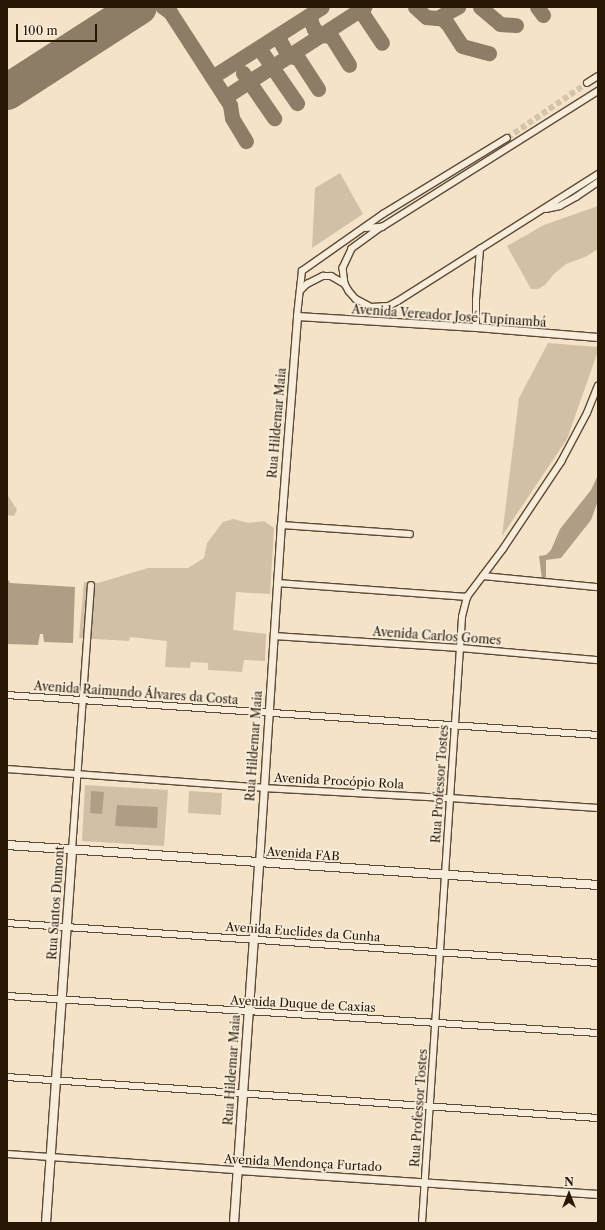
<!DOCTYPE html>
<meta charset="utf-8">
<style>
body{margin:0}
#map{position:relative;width:605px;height:1230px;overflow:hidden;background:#f4e3c7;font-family:"Libre Caslon Text",serif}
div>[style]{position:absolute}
.green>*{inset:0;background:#d1c0a6}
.water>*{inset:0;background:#af9e85}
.taxiway>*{height:15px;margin:-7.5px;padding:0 7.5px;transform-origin:7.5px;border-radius:7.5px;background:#8e7d66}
.runway>*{height:36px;margin:-18px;padding:0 18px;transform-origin:18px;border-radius:18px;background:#8e7d66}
.minor-tunnel>*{height:5.5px;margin-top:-2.75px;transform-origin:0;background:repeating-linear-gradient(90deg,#d6c4aa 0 5.5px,transparent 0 8.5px)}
.roads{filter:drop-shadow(1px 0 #5c4a36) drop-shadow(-1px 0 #5c4a36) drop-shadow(0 1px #5c4a36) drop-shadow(0 -1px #5c4a36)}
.minor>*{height:5.5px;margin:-2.75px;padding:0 2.75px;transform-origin:2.75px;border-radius:2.75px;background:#f8eddb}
.tertiary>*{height:7px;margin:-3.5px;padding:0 3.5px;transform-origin:3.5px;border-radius:3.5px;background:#f8eddb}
.secondary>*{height:8px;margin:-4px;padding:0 4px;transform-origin:4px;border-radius:4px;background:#f8eddb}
span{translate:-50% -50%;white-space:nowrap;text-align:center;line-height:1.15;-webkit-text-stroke:3.5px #f8eddb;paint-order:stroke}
.street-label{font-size:12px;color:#291705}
.frame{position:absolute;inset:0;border:8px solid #291705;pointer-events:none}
.north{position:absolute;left:549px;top:1174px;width:40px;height:40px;-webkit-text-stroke:3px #f8eddb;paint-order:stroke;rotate:0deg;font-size:11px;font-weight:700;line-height:16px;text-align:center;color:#291705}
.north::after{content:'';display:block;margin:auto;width:14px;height:18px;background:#291705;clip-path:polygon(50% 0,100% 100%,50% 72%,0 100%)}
.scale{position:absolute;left:16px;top:24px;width:81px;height:18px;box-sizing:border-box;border:2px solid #291705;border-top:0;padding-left:5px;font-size:12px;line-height:14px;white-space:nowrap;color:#291705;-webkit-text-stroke:3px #f8eddb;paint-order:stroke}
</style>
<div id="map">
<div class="green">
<div style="clip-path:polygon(340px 173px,363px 214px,312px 248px,315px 188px)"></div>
<div style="clip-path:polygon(598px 206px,598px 249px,585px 257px,566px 264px,554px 274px,545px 285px,538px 289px,531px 289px,507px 246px,544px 225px)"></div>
<div style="clip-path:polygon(548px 343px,598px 347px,598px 351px,567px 439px,502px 536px,519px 398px)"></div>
<div style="clip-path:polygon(7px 494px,17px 510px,14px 516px,7px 515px)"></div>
<div style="clip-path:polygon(233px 519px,248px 523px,264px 521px,274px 528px,270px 594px,236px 592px,233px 630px,266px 634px,265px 661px,244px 660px,242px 672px,208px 670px,208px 663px,191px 662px,190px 668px,165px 667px,167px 641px,130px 637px,129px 641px,79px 638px,84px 582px,98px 583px,148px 568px,188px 568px,204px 558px,207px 543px,223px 522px)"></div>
<div style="clip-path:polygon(85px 785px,168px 790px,164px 846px,82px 841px)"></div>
<div style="clip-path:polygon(189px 791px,222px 793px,221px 815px,188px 813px)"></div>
</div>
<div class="water">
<div style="clip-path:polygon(598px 475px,598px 501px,591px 520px,561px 558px,546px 560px,546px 580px,542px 579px,539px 556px,546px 555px,551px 550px,560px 529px,591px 490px)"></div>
<div style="clip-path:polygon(7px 578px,10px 583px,75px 587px,73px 643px,44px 642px,43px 634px,40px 634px,38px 645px,7px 644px)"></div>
<div style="clip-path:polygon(91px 791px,104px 792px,102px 814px,90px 813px)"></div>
<div style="clip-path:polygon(117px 805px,158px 807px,157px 828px,115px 826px)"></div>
</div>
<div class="taxiway">
<div style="left:139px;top:7px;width:1px"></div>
<div style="left:163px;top:7px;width:9px;rotate:36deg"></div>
<div style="left:170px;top:12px;width:101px;rotate:57.1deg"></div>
<div style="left:225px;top:97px;width:9px;rotate:58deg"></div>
<div style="left:230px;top:105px;width:13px;rotate:81deg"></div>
<div style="left:232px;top:118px;width:27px;rotate:59deg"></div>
<div style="left:358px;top:7px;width:43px;rotate:56.3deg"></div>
<div style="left:415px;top:7px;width:15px;rotate:42deg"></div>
<div style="left:426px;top:17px;width:11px;rotate:5deg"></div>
<div style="left:437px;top:18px;width:24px;rotate:-28deg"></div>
<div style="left:480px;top:7px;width:26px;rotate:40deg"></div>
<div style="left:500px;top:24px;width:16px;rotate:4deg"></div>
<div style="left:537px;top:7px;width:10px;rotate:53deg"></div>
<div style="left:310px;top:15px;width:7px;rotate:82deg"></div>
<div style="left:311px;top:22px;width:8px;rotate:67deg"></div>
<div style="left:314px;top:29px;width:9px;rotate:41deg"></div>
<div style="left:321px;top:35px;width:10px;rotate:6deg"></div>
<div style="left:331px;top:36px;width:34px;rotate:58deg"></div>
<div style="left:440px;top:17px;width:9px;rotate:41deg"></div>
<div style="left:447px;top:23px;width:27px;rotate:57deg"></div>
<div style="left:462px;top:46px;width:28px;rotate:15deg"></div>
<div style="left:279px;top:35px;width:6px;rotate:81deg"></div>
<div style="left:280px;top:41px;width:13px;rotate:61deg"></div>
<div style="left:286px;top:52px;width:6px;rotate:45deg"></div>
<div style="left:290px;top:56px;width:8px;rotate:14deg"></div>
<div style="left:298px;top:58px;width:37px;rotate:57deg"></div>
<div style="left:259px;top:48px;width:67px;rotate:55.4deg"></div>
<div style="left:243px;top:73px;width:55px;rotate:55.4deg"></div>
<div style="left:212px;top:77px;width:130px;rotate:-32.5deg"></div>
<div style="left:225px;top:97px;width:166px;rotate:-32.9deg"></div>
</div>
<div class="runway">
<div style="left:7px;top:92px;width:157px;rotate:-32.8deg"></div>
</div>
<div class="minor-tunnel">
<div style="left:507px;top:138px;width:97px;rotate:-34.5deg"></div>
</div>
<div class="roads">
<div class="minor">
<div style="left:587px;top:83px;width:13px;rotate:-32deg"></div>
<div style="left:546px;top:209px;width:14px;rotate:-12deg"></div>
<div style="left:560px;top:206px;width:18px;rotate:-29deg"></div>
<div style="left:576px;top:197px;width:27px;rotate:-34deg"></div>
<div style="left:382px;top:227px;width:37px;rotate:144deg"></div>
<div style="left:352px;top:249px;width:21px;rotate:115deg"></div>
<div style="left:343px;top:268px;width:16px;rotate:83deg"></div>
<div style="left:345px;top:284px;width:8px;rotate:60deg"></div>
<div style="left:349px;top:291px;width:11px;rotate:49deg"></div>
<div style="left:356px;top:299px;width:17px;rotate:28deg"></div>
<div style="left:371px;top:307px;width:18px;rotate:-3deg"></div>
<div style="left:389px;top:306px;width:10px;rotate:-29deg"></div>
<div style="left:398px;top:301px;width:97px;rotate:-32.4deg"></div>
<div style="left:366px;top:228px;width:16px;rotate:-4deg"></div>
<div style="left:382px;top:227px;width:255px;rotate:-32.2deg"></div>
<div style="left:300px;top:291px;width:10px;rotate:-45deg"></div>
<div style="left:307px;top:284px;width:18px;rotate:-27deg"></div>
<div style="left:323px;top:276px;width:8px"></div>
<div style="left:331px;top:276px;width:16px;rotate:30deg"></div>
<div style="left:297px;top:316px;width:45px;rotate:-83.7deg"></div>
<div style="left:302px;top:271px;width:99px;rotate:-35.1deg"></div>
<div style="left:383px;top:214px;width:145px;rotate:-31.5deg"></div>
<div style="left:476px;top:327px;width:27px;rotate:-90deg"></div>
<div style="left:476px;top:300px;width:51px;rotate:-85.5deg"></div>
<div style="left:480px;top:249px;width:140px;rotate:-32.4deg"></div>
<div style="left:281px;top:525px;width:129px;rotate:4deg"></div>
<div style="left:483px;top:576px;width:116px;rotate:5.5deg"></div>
<div style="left:277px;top:583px;width:191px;rotate:4.2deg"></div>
<div style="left:274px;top:636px;width:186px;rotate:3.7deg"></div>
<div style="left:460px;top:648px;width:139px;rotate:5deg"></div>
<div style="left:7px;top:695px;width:592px;rotate:3.87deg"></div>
<div style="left:7px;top:769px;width:257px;rotate:4.2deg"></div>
<div style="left:263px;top:788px;width:187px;rotate:3.1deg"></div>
<div style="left:450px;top:798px;width:148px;rotate:3.9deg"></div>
<div style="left:72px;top:850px;width:265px;rotate:-85.9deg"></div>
<div style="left:7px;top:923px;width:592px;rotate:3.87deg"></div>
<div style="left:7px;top:996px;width:592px;rotate:3.58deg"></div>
<div style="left:7px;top:1077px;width:592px;rotate:3.97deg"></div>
<div style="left:7px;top:1154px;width:232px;rotate:4deg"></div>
<div style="left:422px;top:1223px;width:607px;rotate:-86.22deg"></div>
<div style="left:462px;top:617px;width:21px;rotate:-76deg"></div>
<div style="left:467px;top:597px;width:60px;rotate:-53.1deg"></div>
<div style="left:503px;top:549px;width:105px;rotate:-56.3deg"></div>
<div style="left:561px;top:462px;width:55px;rotate:-62deg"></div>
<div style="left:587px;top:413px;width:29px;rotate:-68deg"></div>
</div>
<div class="tertiary">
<div style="left:259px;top:863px;width:339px;rotate:-86.3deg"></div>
<div style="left:281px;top:525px;width:210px;rotate:-85.6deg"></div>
<div style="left:297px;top:316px;width:179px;rotate:3.5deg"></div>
<div style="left:476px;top:327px;width:122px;rotate:4.7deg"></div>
<div style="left:238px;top:1170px;width:361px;rotate:3.8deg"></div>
</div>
<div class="secondary">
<div style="left:7px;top:845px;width:592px;rotate:3.87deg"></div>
<div style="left:46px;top:1223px;width:374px;rotate:-86deg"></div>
<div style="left:234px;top:1223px;width:361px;rotate:-86deg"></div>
</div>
</div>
<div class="street-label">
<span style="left:449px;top:316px;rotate:4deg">Avenida Vereador José Tupinambá</span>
<span style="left:277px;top:423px;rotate:-85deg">Rua Hildemar Maia</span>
<span style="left:437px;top:636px;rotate:4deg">Avenida Carlos Gomes</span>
<span style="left:136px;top:693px;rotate:4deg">Avenida Raimundo Álvares da Costa</span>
<span style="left:254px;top:746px;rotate:-86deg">Rua Hildemar Maia</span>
<span style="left:339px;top:781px;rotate:3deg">Avenida Procópio Rola</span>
<span style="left:440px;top:784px;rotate:-86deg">Rua Professor Tostes</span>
<span style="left:303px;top:854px;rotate:4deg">Avenida FAB</span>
<span style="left:56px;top:903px;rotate:-86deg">Rua Santos Dumont</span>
<span style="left:303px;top:932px;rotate:4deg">Avenida Euclides da Cunha</span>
<span style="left:303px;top:1004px;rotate:3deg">Avenida Duque de Caxias</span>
<span style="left:232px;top:1070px;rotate:-86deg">Rua Hildemar Maia</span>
<span style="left:419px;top:1108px;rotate:-86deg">Rua Professor Tostes</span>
<span style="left:303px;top:1163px;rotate:3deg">Avenida Mendonça Furtado</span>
</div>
<div class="frame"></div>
<div class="north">N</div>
<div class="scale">100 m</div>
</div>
